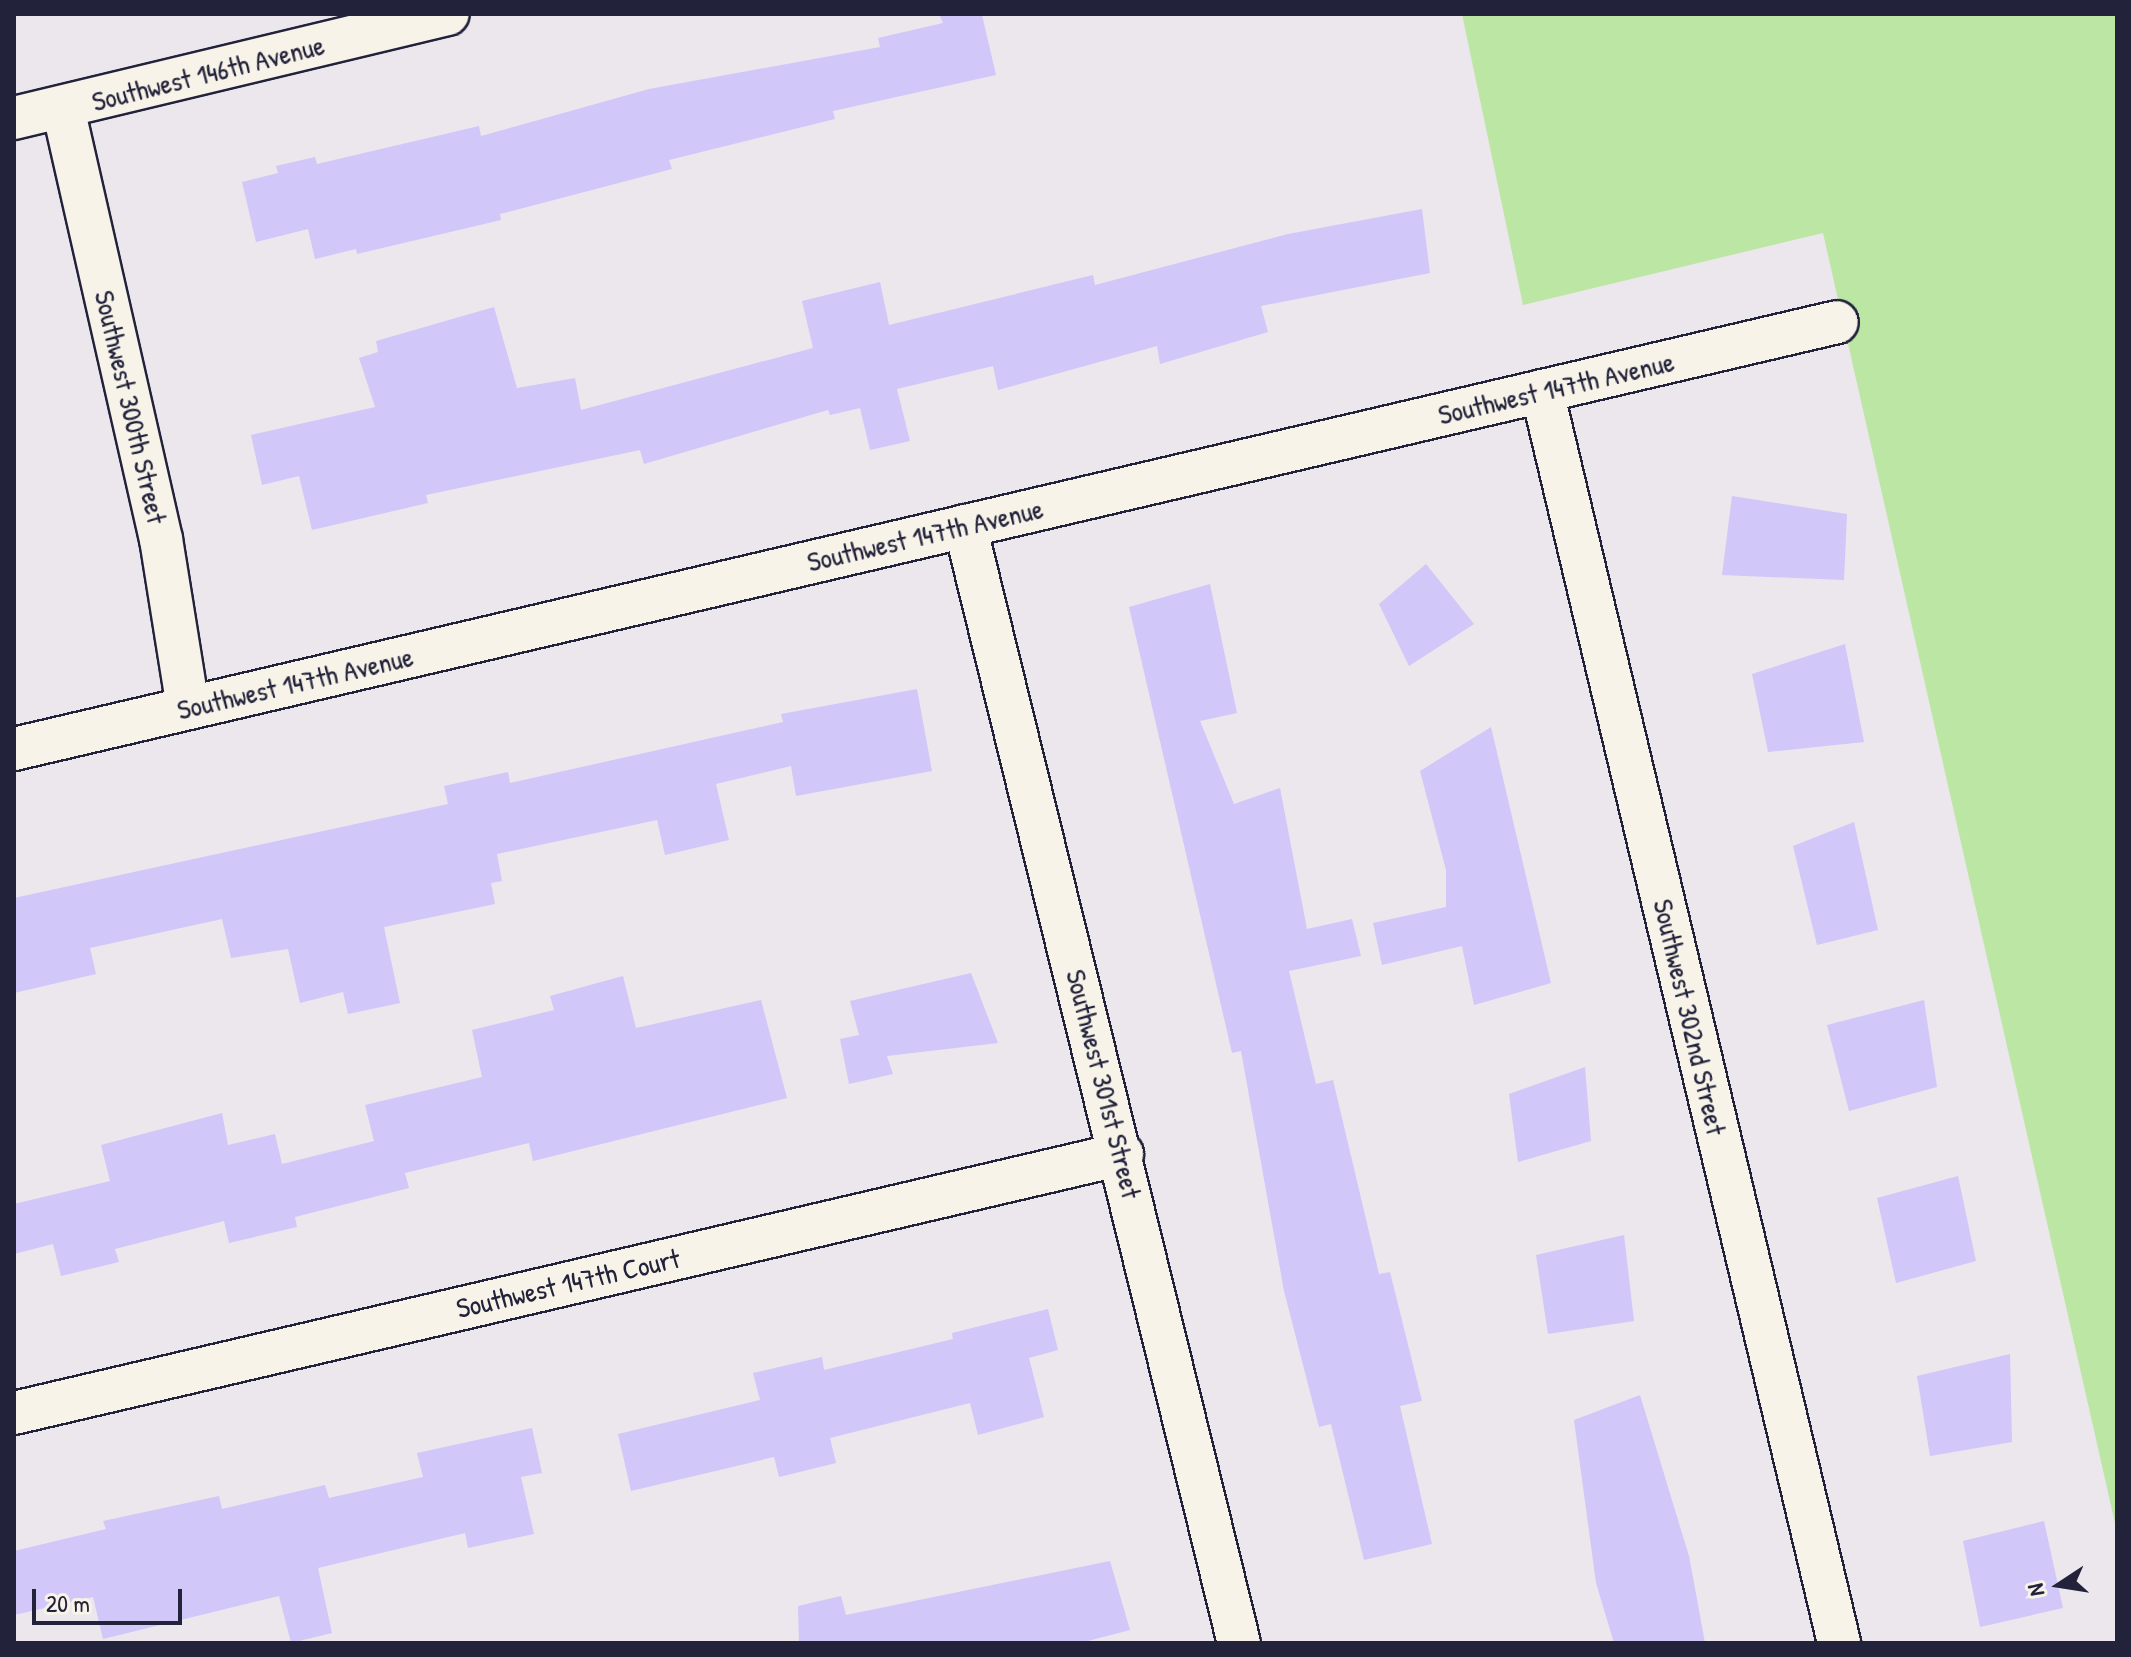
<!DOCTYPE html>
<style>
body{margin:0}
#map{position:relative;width:2131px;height:1657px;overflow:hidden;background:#ece6ed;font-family:"Patrick Hand",sans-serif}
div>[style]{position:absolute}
.green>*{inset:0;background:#bce6a3}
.building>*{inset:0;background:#d2c7f9}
.roads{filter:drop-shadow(2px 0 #22223b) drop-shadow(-2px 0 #22223b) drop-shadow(0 2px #22223b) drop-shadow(0 -2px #22223b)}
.minor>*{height:42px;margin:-21px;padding:0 21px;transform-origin:21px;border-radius:21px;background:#f7f3e8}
span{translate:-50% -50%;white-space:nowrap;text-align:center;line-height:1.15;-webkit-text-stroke:6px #f7f3e8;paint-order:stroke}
.street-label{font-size:28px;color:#22223b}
.frame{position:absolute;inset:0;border:16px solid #22223b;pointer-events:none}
.north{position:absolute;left:2019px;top:1545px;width:80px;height:80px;-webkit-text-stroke:6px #f7f3e8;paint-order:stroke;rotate:258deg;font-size:22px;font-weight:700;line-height:32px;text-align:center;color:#22223b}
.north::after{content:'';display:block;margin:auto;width:28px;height:36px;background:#22223b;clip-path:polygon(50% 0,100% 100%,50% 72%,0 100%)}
.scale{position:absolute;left:32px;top:1589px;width:150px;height:36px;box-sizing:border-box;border:4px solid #22223b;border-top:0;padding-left:10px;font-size:24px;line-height:28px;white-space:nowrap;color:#22223b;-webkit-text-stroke:6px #f7f3e8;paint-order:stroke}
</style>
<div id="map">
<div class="green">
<div style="clip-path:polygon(1462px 14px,2117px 14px,2117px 1532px,1823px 233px,1523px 305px)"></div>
</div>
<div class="building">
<div style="clip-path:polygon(939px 14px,982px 15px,996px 75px,833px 111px,835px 119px,669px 160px,672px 169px,500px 214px,501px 220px,357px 254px,356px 249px,315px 259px,308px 229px,256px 242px,242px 182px,278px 173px,276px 166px,315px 157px,317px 164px,479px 126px,481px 136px,649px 89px,880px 47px,878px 38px,943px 23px)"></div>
<div style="clip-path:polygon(1422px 209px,1430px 273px,1261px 306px,1268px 332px,1160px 364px,1157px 346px,998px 390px,993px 366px,897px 389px,910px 441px,870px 450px,860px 408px,830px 415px,828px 410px,644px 464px,640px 450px,426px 495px,428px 503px,312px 530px,299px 476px,262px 485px,251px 435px,375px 407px,359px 358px,378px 352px,376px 341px,494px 307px,517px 388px,575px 378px,581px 410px,813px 348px,802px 301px,880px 282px,889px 325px,1093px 275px,1095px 285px,1288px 234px)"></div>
<div style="clip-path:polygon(1732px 496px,1847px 514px,1844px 580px,1722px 575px)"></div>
<div style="clip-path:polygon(1426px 564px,1474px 624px,1409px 666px,1379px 604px)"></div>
<div style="clip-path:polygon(1210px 584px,1237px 713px,1200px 721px,1234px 804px,1280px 788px,1307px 929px,1352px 919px,1361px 956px,1289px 971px,1316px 1084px,1333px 1080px,1379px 1274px,1390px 1272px,1422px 1401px,1400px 1406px,1432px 1544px,1364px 1560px,1331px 1424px,1319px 1427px,1284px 1291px,1241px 1051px,1232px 1053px,1129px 607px)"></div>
<div style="clip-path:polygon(1845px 644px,1864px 742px,1768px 752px,1752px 674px)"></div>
<div style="clip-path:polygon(917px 689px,932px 771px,796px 796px,791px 766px,716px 784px,729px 840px,665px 855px,657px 820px,497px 854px,502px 881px,491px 883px,495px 904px,384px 927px,400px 1003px,348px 1014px,343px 992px,300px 1003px,288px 949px,231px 958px,222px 919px,90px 948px,96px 974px,14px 993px,14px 898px,448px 804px,444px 786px,508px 772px,510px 783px,783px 722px,781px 714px)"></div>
<div style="clip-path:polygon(1491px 727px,1551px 983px,1474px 1005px,1462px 946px,1382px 965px,1373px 923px,1446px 907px,1446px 870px,1420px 771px)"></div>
<div style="clip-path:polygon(1854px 822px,1878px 930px,1817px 945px,1793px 846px)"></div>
<div style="clip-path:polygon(971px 973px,998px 1043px,887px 1056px,893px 1074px,849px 1084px,840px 1039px,859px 1035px,850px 1001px)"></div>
<div style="clip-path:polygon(623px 976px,636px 1028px,761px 1000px,787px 1098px,533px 1161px,529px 1143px,405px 1173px,409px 1188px,295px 1217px,297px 1227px,229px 1243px,224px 1221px,115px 1249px,119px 1262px,61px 1276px,53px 1244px,14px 1254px,14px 1204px,110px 1181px,101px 1145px,222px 1113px,228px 1145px,275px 1134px,282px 1164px,374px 1141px,365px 1105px,482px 1077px,472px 1030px,554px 1010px,550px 996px)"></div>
<div style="clip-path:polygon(1924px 1000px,1937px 1087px,1849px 1111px,1827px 1025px)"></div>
<div style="clip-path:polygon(1585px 1067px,1591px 1141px,1518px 1162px,1509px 1094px)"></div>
<div style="clip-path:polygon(1958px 1176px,1976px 1261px,1896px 1283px,1877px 1198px)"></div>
<div style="clip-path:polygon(1624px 1235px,1634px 1321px,1548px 1334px,1536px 1255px)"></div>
<div style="clip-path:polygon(1048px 1309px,1058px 1350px,1029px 1358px,1044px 1417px,978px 1435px,970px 1403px,830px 1438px,836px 1463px,779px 1477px,774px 1457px,631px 1491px,618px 1434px,760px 1400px,753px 1373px,822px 1357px,824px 1370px,953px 1339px,952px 1333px)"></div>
<div style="clip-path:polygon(2010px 1354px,2012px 1442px,1930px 1456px,1917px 1376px)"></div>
<div style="clip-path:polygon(1640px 1395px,1689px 1556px,1705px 1643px,1614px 1643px,1596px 1583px,1574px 1420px)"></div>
<div style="clip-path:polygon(532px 1428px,542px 1473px,521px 1477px,534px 1534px,468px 1548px,465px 1533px,318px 1568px,332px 1633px,291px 1643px,279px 1596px,103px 1639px,93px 1597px,14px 1615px,14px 1551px,106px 1529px,103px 1521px,219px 1496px,222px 1509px,325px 1485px,329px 1498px,423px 1477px,417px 1453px)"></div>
<div style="clip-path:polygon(2044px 1521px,2063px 1608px,1980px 1627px,1963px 1541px)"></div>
<div style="clip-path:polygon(1110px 1561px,1130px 1630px,1080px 1643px,799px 1643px,798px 1606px,841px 1596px,846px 1615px)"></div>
</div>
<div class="roads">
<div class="minor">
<div style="left:63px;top:108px;width:442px;rotate:77.2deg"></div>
<div style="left:161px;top:539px;width:171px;rotate:80.9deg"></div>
<div style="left:14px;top:118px;width:446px;rotate:-13.5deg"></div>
<div style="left:1542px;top:391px;width:1287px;rotate:76.65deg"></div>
<div style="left:965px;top:526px;width:1150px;rotate:76.22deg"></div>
<div style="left:14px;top:749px;width:1872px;rotate:-13.18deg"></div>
<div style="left:14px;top:1413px;width:1138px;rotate:-13.16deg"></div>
</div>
</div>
<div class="street-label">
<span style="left:208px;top:73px;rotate:-14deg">Southwest 146th Avenue</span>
<span style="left:1556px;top:388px;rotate:-13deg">Southwest 147th Avenue</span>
<span style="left:131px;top:407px;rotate:77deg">Southwest 300th Street</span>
<span style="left:925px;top:535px;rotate:-13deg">Southwest 147th Avenue</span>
<span style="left:295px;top:683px;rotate:-13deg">Southwest 147th Avenue</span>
<span style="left:1690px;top:1017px;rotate:77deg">Southwest 302nd Street</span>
<span style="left:1104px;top:1084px;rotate:76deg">Southwest 301st Street</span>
<span style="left:568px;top:1283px;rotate:-13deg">Southwest 147th Court</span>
</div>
<div class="frame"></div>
<div class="north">N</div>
<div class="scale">20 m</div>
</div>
